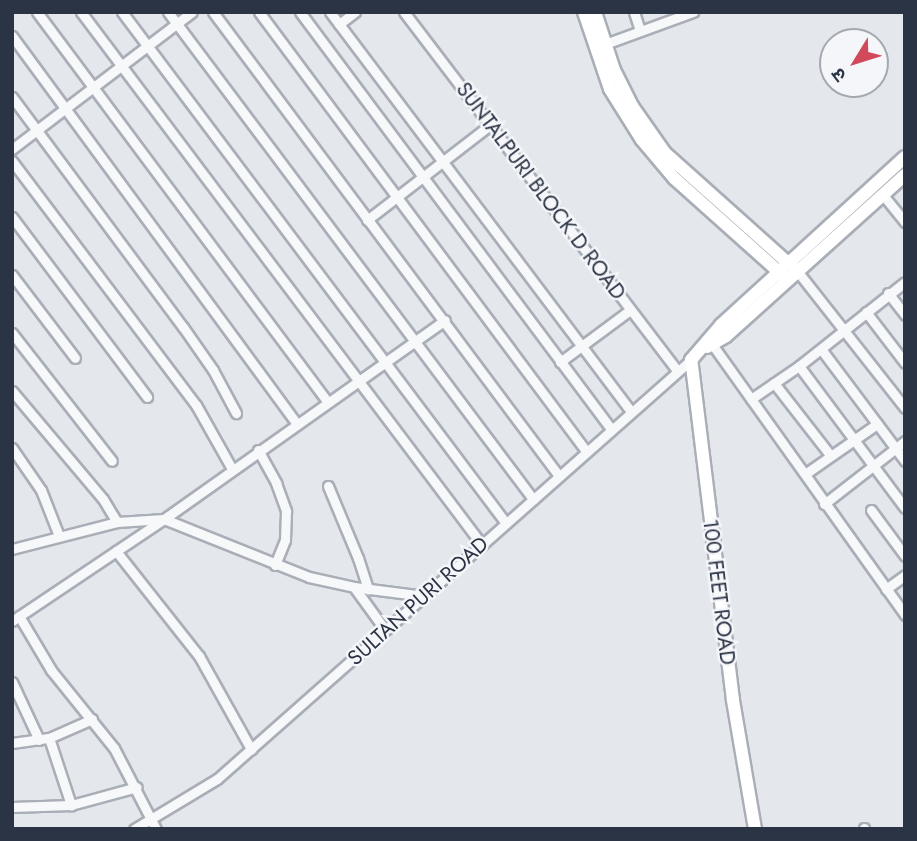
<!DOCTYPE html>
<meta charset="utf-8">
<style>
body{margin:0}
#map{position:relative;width:917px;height:841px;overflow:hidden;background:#e4e7ec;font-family:Jost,"Noto Sans Devanagari",sans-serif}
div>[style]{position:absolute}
.roads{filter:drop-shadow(2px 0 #a9aeb7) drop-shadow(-2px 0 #a9aeb7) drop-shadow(0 2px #a9aeb7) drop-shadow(0 -2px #a9aeb7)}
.street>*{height:9px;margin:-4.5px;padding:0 4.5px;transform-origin:4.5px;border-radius:4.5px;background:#f7f8fa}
.secondary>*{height:12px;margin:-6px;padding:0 6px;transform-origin:6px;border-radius:6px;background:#fff}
span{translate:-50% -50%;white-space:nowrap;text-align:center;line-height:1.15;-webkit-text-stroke:5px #f4f6f9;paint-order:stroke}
.street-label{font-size:21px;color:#2b3445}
.frame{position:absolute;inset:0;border:14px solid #2b3445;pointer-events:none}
.north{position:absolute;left:819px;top:28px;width:70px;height:70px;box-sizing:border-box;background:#f4f6f9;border:2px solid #a4a8b1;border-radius:50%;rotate:232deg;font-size:19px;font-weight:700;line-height:28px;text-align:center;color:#2b3445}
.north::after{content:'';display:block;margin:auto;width:24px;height:32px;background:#d1495b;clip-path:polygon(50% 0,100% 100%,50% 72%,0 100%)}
</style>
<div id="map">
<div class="roads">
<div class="street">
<div style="left:37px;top:12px;width:485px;rotate:53.3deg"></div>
<div style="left:81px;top:12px;width:667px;rotate:53.04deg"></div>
<div style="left:122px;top:12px;width:638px;rotate:53.09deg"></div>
<div style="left:168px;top:12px;width:609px;rotate:53.15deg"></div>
<div style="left:213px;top:12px;width:579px;rotate:53.29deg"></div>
<div style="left:259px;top:12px;width:547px;rotate:53.32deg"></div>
<div style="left:300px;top:12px;width:520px;rotate:53.28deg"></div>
<div style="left:330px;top:12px;width:15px;rotate:53deg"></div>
<div style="left:355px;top:12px;width:20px;rotate:143deg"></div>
<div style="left:339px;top:24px;width:485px;rotate:53deg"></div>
<div style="left:404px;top:12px;width:451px;rotate:52.7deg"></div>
<div style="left:634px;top:12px;width:20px;rotate:72deg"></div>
<div style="left:12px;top:36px;width:480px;rotate:53.7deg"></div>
<div style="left:605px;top:44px;width:94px;rotate:-20deg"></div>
<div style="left:12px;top:97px;width:287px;rotate:53.4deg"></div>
<div style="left:183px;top:327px;width:52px;rotate:55.1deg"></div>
<div style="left:213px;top:370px;width:49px;rotate:61.9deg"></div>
<div style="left:12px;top:149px;width:226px;rotate:-37.3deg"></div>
<div style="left:12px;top:161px;width:306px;rotate:53deg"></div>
<div style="left:196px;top:405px;width:73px;rotate:60.6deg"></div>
<div style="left:883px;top:195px;width:35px;rotate:51deg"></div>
<div style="left:12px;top:217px;width:225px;rotate:53.1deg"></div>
<div style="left:367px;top:220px;width:157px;rotate:-37.7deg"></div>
<div style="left:798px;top:272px;width:173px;rotate:51.8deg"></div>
<div style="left:12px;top:275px;width:104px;rotate:52.8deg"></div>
<div style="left:888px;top:293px;width:28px;rotate:52deg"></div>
<div style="left:866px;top:312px;width:64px;rotate:52.6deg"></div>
<div style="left:12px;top:333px;width:162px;rotate:52deg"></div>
<div style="left:709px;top:340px;width:338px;rotate:54.5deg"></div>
<div style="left:821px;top:349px;width:140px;rotate:53.1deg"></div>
<div style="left:560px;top:362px;width:87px;rotate:-36.6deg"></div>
<div style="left:799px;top:366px;width:177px;rotate:53.3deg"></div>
<div style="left:774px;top:383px;width:91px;rotate:52.1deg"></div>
<div style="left:12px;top:391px;width:141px;rotate:49.9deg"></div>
<div style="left:103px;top:499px;width:27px;rotate:59deg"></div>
<div style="left:751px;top:399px;width:58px;rotate:-34.5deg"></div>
<div style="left:799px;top:366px;width:135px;rotate:-38.4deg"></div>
<div style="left:12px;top:448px;width:51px;rotate:55.4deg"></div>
<div style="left:41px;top:490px;width:49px;rotate:68.6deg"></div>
<div style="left:258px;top:450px;width:38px;rotate:61deg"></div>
<div style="left:276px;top:483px;width:30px;rotate:70deg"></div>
<div style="left:286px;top:511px;width:29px;rotate:92deg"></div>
<div style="left:285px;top:540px;width:27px;rotate:112deg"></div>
<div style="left:805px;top:474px;width:88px;rotate:-34.8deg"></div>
<div style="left:328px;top:486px;width:78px;rotate:67.4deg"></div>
<div style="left:358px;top:558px;width:33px;rotate:72deg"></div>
<div style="left:824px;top:504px;width:103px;rotate:-37.9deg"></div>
<div style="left:871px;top:510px;width:57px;rotate:53.5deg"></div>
<div style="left:12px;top:549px;width:108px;rotate:-14.4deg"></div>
<div style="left:117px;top:522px;width:47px;rotate:-3.7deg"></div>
<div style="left:164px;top:519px;width:156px;rotate:21.8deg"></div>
<div style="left:309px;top:577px;width:46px;rotate:12.5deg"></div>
<div style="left:354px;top:587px;width:71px;rotate:7.3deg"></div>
<div style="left:116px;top:551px;width:134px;rotate:51.7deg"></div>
<div style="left:199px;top:656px;width:107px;rotate:60.8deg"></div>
<div style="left:354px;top:587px;width:53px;rotate:54.2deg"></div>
<div style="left:886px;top:589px;width:24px;rotate:-36deg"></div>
<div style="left:19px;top:616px;width:63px;rotate:59.3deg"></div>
<div style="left:51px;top:670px;width:100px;rotate:51.1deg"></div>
<div style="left:114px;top:748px;width:91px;rotate:62.6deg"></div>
<div style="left:12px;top:621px;width:183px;rotate:-33.9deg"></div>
<div style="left:164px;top:519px;width:344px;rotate:-35.3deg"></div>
<div style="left:12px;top:682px;width:64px;rotate:65deg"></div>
<div style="left:49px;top:738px;width:71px;rotate:71.8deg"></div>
<div style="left:12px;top:743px;width:37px;rotate:-8deg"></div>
<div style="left:49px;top:738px;width:47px;rotate:-23.8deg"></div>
<div style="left:12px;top:807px;width:59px;rotate:-1.9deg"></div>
<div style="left:71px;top:805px;width:68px;rotate:-15.3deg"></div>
<div style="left:864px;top:828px;width:1px;rotate:90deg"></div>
<div style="left:134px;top:829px;width:97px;rotate:-31.1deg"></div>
<div style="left:217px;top:779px;width:633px;rotate:-41.48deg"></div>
</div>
<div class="secondary">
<div style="left:584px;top:12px;width:81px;rotate:71.3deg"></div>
<div style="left:610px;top:89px;width:60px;rotate:57.9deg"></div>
<div style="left:642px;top:140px;width:50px;rotate:49.9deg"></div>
<div style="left:674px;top:178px;width:153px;rotate:41.8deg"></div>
<div style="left:595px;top:12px;width:61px;rotate:71.9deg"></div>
<div style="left:614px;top:70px;width:40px;rotate:63.4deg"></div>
<div style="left:632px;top:106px;width:57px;rotate:54.9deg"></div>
<div style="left:665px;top:153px;width:178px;rotate:41.8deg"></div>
<div style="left:707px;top:347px;width:22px;rotate:-30deg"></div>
<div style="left:726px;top:336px;width:241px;rotate:-42deg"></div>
<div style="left:755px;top:829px;width:131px;rotate:-99.7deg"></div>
<div style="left:733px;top:700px;width:343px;rotate:-97deg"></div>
<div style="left:691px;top:360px;width:46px;rotate:-49.4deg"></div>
<div style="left:721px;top:325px;width:249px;rotate:-42.4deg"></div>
</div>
</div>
<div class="street-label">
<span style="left:541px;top:191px;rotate:53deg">SUNTALPURI BLOCK D ROAD</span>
<span style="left:719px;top:592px;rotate:83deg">100 FEET ROAD</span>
<span style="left:418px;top:601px;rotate:-42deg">SULTAN PURI ROAD</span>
</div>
<div class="frame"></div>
<div class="north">उ</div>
</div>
